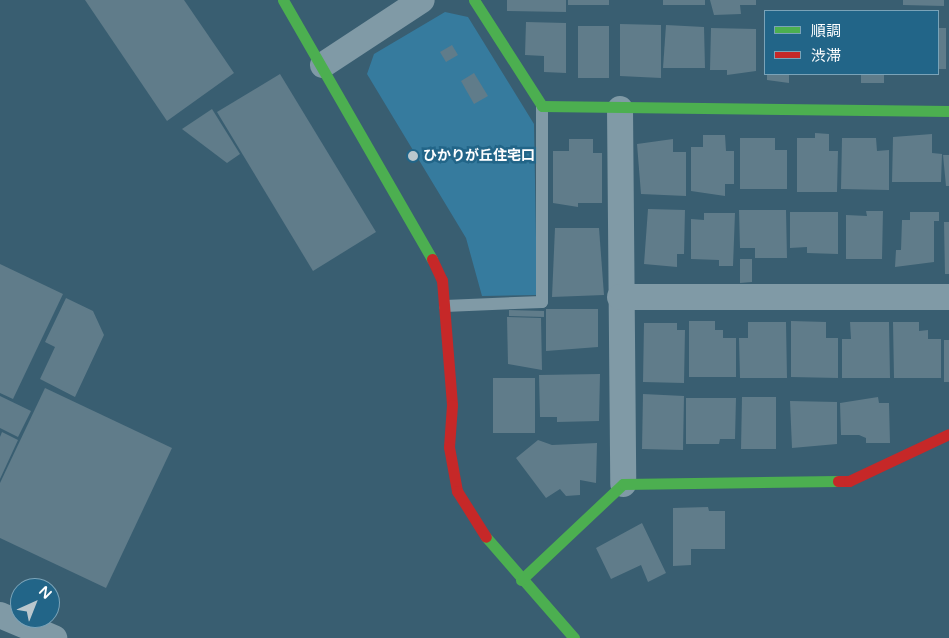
<!DOCTYPE html>
<meta charset="utf-8">
<style>
body{margin:0}
#map{position:relative;width:949px;height:638px;overflow:hidden;background:#395e71;font-family:"Varela Round","Noto Sans JP",sans-serif}
div>[style]{position:absolute}
.green>*{inset:0;background:#367b9e}
.building>*{inset:0;background:#607c8a}
.lane>*{height:12px;margin:-6px;padding:0 6px;transform-origin:6px;border-radius:6px;background:#809aa6}
.street>*{height:26px;margin:-13px;padding:0 13px;transform-origin:13px;border-radius:13px;background:#809aa6}
.fast>*{height:11px;margin:-5.5px;padding:0 5.5px;transform-origin:5.5px;border-radius:5.5px;background:#4caf50}
.jam>*{height:11px;margin:-5.5px;padding:0 5.5px;transform-origin:5.5px;border-radius:5.5px;background:#c62828}
.dots>*{width:14px;height:14px;translate:-50% -50%;box-sizing:border-box;border:2px solid #226588;border-radius:50%}
span{translate:-50% -50%;white-space:nowrap;text-align:center;line-height:1.15;-webkit-text-stroke:5px #226588;paint-order:stroke}
.poi-label{font-size:14px;color:#fff;font-weight:700}
.left{translate:0 -50%;text-align:left}
.legend{position:absolute;left:764px;top:10px;width:175px;height:65px;box-sizing:border-box;background:#226588;border:1px solid #7aa3b8;margin:0;padding:6px 9px;list-style:none;font-size:15px;color:#fff}
.legend li{display:flex;align-items:center;gap:10px;height:25px}
.legend b{width:25px;border:1px solid #7aa3b8}
.north{position:absolute;left:10px;top:578px;width:50px;height:50px;box-sizing:border-box;background:#226588;border:1px solid #7aa3b8;border-radius:50%;rotate:44deg;font-size:14px;font-weight:700;line-height:20px;text-align:center;color:#fff}
.north::after{content:'';display:block;margin:auto;width:18px;height:22px;background:#bac7cd;clip-path:polygon(50% 0,100% 100%,50% 72%,0 100%)}
</style>
<div id="map">
<div class="green">
<div style="clip-path:polygon(445px 12px,468px 17px,534px 124px,537px 295px,482px 296px,466px 238px,367px 74px,374px 54px)"></div>
</div>
<div class="building">
<div style="clip-path:polygon(85px 0,184px 0,234px 73px,167px 121px)"></div>
<div style="clip-path:polygon(507px 0,566px 0,566px 12px,507px 11px)"></div>
<div style="clip-path:polygon(568px 0,609px 0,609px 5px,568px 5px)"></div>
<div style="clip-path:polygon(663px 0,705px 0,705px 5px,663px 5px)"></div>
<div style="clip-path:polygon(710px 0,756px 0,756px 5px,740px 5px,741px 14px,714px 15px)"></div>
<div style="clip-path:polygon(903px 0,944px 0,944px 6px,903px 5px)"></div>
<div style="clip-path:polygon(526px 22px,566px 23px,566px 73px,544px 72px,544px 56px,525px 55px)"></div>
<div style="clip-path:polygon(620px 24px,661px 25px,661px 78px,620px 76px)"></div>
<div style="clip-path:polygon(666px 25px,704px 27px,705px 68px,663px 68px)"></div>
<div style="clip-path:polygon(578px 26px,609px 26px,609px 78px,578px 78px)"></div>
<div style="clip-path:polygon(711px 28px,756px 29px,756px 71px,727px 75px,727px 70px,710px 70px)"></div>
<div style="clip-path:polygon(938px 28px,946px 28px,946px 69px,938px 69px)"></div>
<div style="clip-path:polygon(452px 45px,458px 55px,446px 62px,440px 52px)"></div>
<div style="clip-path:polygon(474px 73px,488px 96px,474px 104px,461px 81px)"></div>
<div style="clip-path:polygon(280px 74px,376px 232px,313px 271px,217px 112px)"></div>
<div style="clip-path:polygon(767px 74px,789px 74px,789px 83px,767px 80px)"></div>
<div style="clip-path:polygon(861px 74px,884px 74px,884px 83px,861px 83px)"></div>
<div style="clip-path:polygon(212px 109px,240px 154px,227px 163px,182px 129px)"></div>
<div style="clip-path:polygon(815px 133px,829px 134px,829px 151px,838px 151px,837px 192px,797px 192px,797px 138px,815px 138px)"></div>
<div style="clip-path:polygon(932px 134px,932px 153px,942px 154px,941px 182px,892px 182px,893px 137px)"></div>
<div style="clip-path:polygon(703px 135px,725px 135px,726px 151px,734px 151px,734px 184px,725px 184px,725px 196px,691px 191px,691px 147px,703px 147px)"></div>
<div style="clip-path:polygon(740px 138px,775px 138px,775px 150px,787px 150px,787px 189px,740px 189px)"></div>
<div style="clip-path:polygon(842px 138px,876px 138px,877px 151px,889px 150px,889px 190px,841px 189px)"></div>
<div style="clip-path:polygon(569px 139px,593px 139px,593px 153px,602px 153px,602px 203px,578px 203px,578px 207px,553px 203px,553px 151px,569px 151px)"></div>
<div style="clip-path:polygon(673px 139px,673px 152px,686px 152px,686px 196px,641px 194px,637px 144px)"></div>
<div style="clip-path:polygon(943px 155px,949px 155px,949px 186px,946px 186px)"></div>
<div style="clip-path:polygon(648px 209px,685px 210px,684px 254px,677px 254px,677px 267px,644px 264px)"></div>
<div style="clip-path:polygon(739px 210px,786px 210px,787px 258px,755px 258px,755px 248px,740px 248px)"></div>
<div style="clip-path:polygon(866px 211px,883px 211px,882px 259px,846px 259px,846px 215px,867px 216px)"></div>
<div style="clip-path:polygon(790px 212px,838px 212px,838px 254px,807px 253px,807px 247px,790px 248px)"></div>
<div style="clip-path:polygon(910px 212px,939px 212px,939px 221px,934px 221px,934px 262px,895px 267px,896px 250px,901px 250px,902px 220px,910px 220px)"></div>
<div style="clip-path:polygon(704px 213px,735px 213px,733px 266px,719px 266px,719px 260px,691px 259px,691px 219px,704px 220px)"></div>
<div style="clip-path:polygon(944px 222px,949px 222px,949px 274px,945px 274px)"></div>
<div style="clip-path:polygon(555px 228px,599px 228px,604px 295px,552px 297px)"></div>
<div style="clip-path:polygon(740px 259px,752px 259px,752px 282px,740px 283px)"></div>
<div style="clip-path:polygon(0 264px,63px 294px,13px 399px,0 393px)"></div>
<div style="clip-path:polygon(66px 298px,93px 311px,104px 335px,75px 397px,40px 379px,55px 347px,45px 342px)"></div>
<div style="clip-path:polygon(546px 309px,598px 309px,598px 347px,546px 351px)"></div>
<div style="clip-path:polygon(509px 310px,544px 311px,544px 317px,509px 316px)"></div>
<div style="clip-path:polygon(507px 317px,541px 318px,542px 370px,508px 364px)"></div>
<div style="clip-path:polygon(689px 321px,715px 321px,715px 330px,723px 330px,723px 338px,736px 338px,736px 377px,689px 377px)"></div>
<div style="clip-path:polygon(791px 321px,826px 322px,826px 338px,838px 338px,838px 378px,791px 377px)"></div>
<div style="clip-path:polygon(748px 322px,786px 322px,787px 378px,740px 378px,739px 338px,748px 338px)"></div>
<div style="clip-path:polygon(850px 322px,889px 322px,890px 378px,842px 378px,842px 339px,851px 339px)"></div>
<div style="clip-path:polygon(893px 322px,919px 322px,919px 331px,928px 330px,928px 339px,941px 339px,941px 378px,894px 378px)"></div>
<div style="clip-path:polygon(644px 323px,677px 323px,677px 330px,685px 330px,684px 383px,643px 382px)"></div>
<div style="clip-path:polygon(944px 340px,949px 340px,949px 382px,944px 382px)"></div>
<div style="clip-path:polygon(600px 374px,599px 421px,557px 422px,557px 417px,540px 417px,539px 375px)"></div>
<div style="clip-path:polygon(493px 378px,535px 378px,535px 433px,493px 433px)"></div>
<div style="clip-path:polygon(45px 388px,172px 448px,106px 588px,0 538px,0 483px)"></div>
<div style="clip-path:polygon(643px 394px,684px 396px,683px 450px,642px 449px)"></div>
<div style="clip-path:polygon(0 396px,31px 411px,18px 437px,0 428px)"></div>
<div style="clip-path:polygon(742px 397px,776px 397px,776px 449px,741px 449px)"></div>
<div style="clip-path:polygon(878px 397px,879px 403px,889px 403px,890px 443px,866px 443px,866px 438px,859px 435px,841px 435px,840px 403px)"></div>
<div style="clip-path:polygon(686px 398px,736px 398px,735px 439px,720px 439px,719px 444px,686px 444px)"></div>
<div style="clip-path:polygon(790px 401px,837px 402px,837px 444px,792px 448px)"></div>
<div style="clip-path:polygon(2px 432px,18px 440px,0 479px,0 437px)"></div>
<div style="clip-path:polygon(538px 440px,552px 445px,597px 443px,596px 483px,580px 480px,580px 495px,566px 496px,560px 489px,546px 498px,516px 458px)"></div>
<div style="clip-path:polygon(708px 507px,709px 511px,725px 511px,725px 549px,691px 549px,691px 565px,673px 566px,673px 508px)"></div>
<div style="clip-path:polygon(642px 523px,666px 573px,648px 582px,641px 565px,611px 579px,596px 548px)"></div>
</div>
<div class="lane">
<div style="left:445px;top:306px;width:97px;rotate:-2.4deg"></div>
<div style="left:542px;top:302px;width:196px;rotate:-90deg"></div>
</div>
<div class="street">
<div style="left:323px;top:65px;width:118px;rotate:-33.3deg"></div>
<div style="left:620px;top:109px;width:375px;rotate:89.5deg"></div>
<div style="left:620px;top:297px;width:329px"></div>
<div style="left:0;top:615px;width:59px;rotate:23.1deg"></div>
</div>
<div class="fast">
<div style="left:283px;top:0;width:299px;rotate:60.1deg"></div>
<div style="left:474px;top:0;width:126px;rotate:57.3deg"></div>
<div style="left:542px;top:106px;width:407px;rotate:0.7deg"></div>
<div style="left:486px;top:537px;width:134px;rotate:48.9deg"></div>
<div style="left:521px;top:580px;width:140px;rotate:-43.3deg"></div>
<div style="left:623px;top:484px;width:215px;rotate:-0.8deg"></div>
</div>
<div class="jam">
<div style="left:432px;top:259px;width:23px;rotate:65deg"></div>
<div style="left:442px;top:280px;width:125px;rotate:85.4deg"></div>
<div style="left:452px;top:405px;width:42px;rotate:94.1deg"></div>
<div style="left:449px;top:447px;width:45px;rotate:79.7deg"></div>
<div style="left:457px;top:491px;width:54px;rotate:57.8deg"></div>
<div style="left:838px;top:481px;width:11px"></div>
<div style="left:849px;top:481px;width:110px;rotate:-25.2deg"></div>
</div>
<div class="dots">
<div style="left:413px;top:156px;background:#bac7cd"></div>
</div>
<div class="poi-label">
<span class="left" style="left:423px;top:156px">ひかりが丘住宅口</span>
</div>
<ul class="legend">
<li><b style="height:6px;background:#4caf50"></b>順調</li>
<li><b style="height:6px;background:#c62828"></b>渋滞</li>
</ul>
<div class="north">N</div>
</div>
